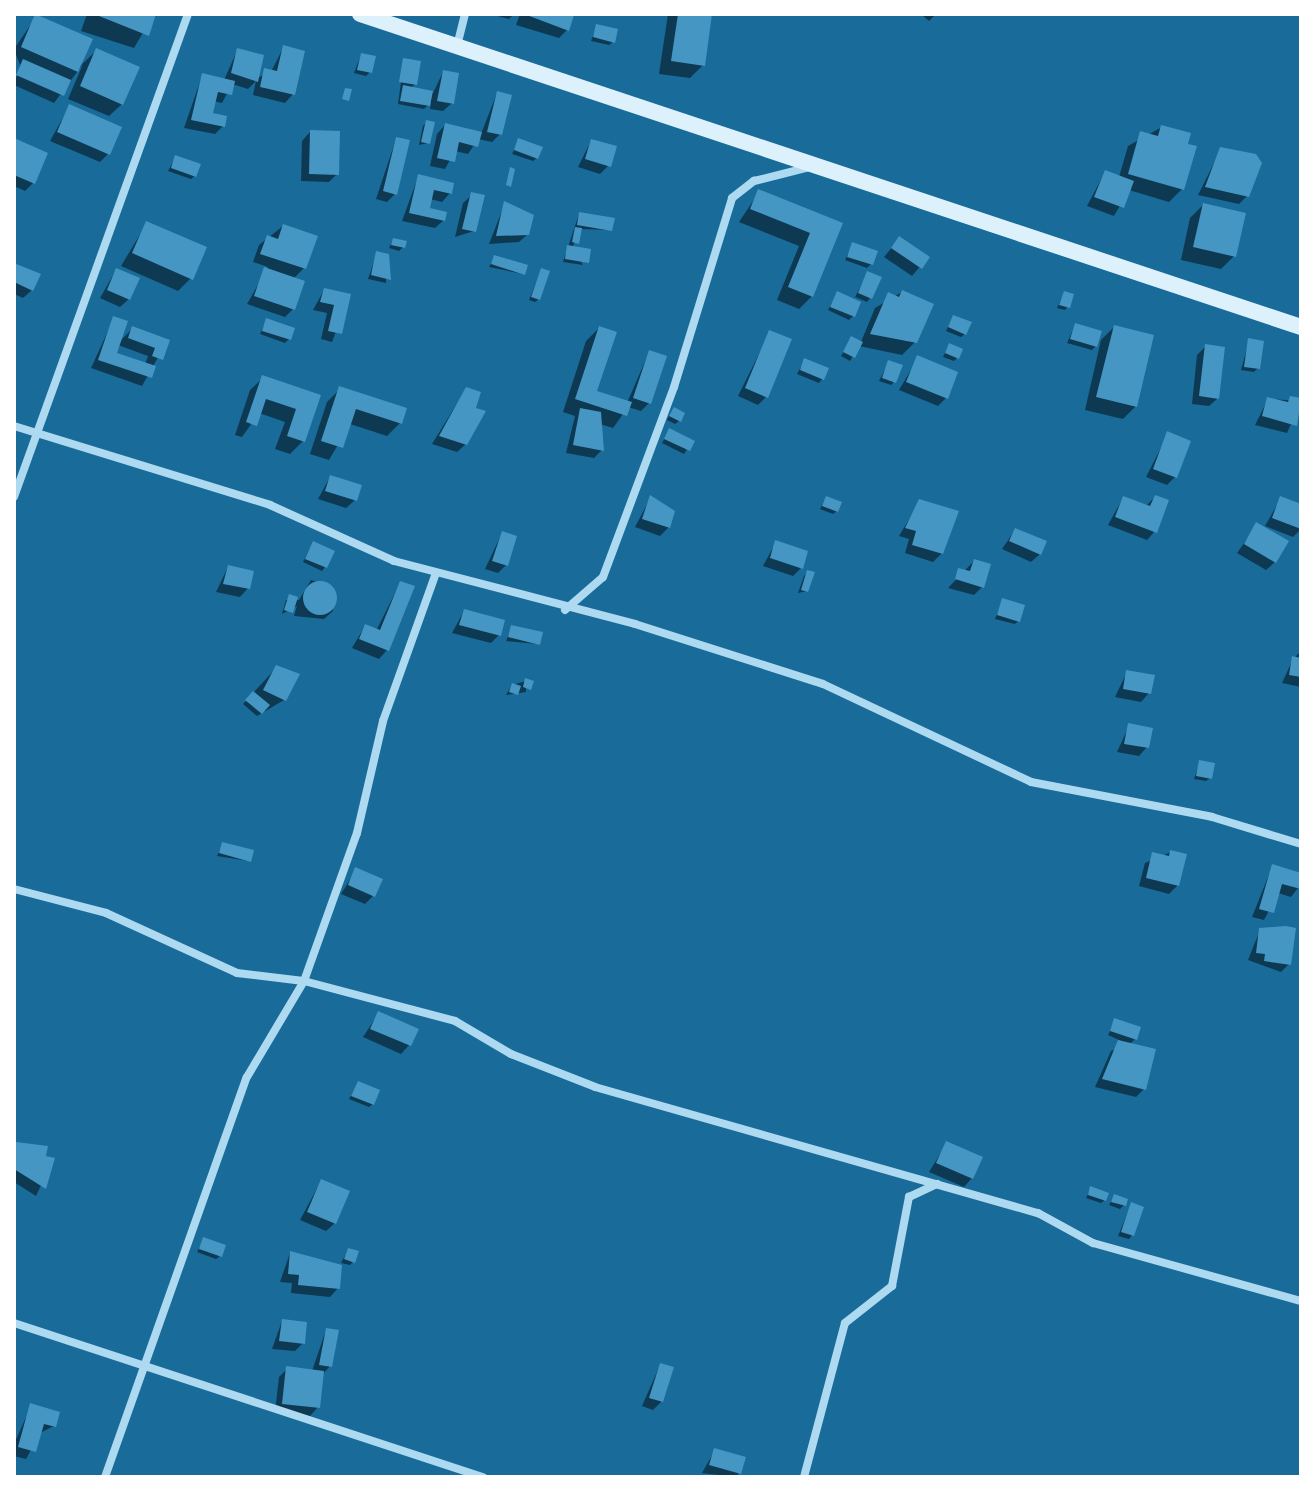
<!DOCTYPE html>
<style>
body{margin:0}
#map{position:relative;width:1315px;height:1491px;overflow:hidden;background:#196b9a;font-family:"Work Sans",sans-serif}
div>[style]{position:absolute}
.shadow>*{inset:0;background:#0007}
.building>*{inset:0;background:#4596c3}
.round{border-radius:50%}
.street>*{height:8px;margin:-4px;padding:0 4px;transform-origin:4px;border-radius:4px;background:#aedaf1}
.secondary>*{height:16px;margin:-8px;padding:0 8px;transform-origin:8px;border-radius:8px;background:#ddf1fc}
span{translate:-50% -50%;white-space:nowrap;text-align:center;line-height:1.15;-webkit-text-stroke:7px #196b9a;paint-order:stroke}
.frame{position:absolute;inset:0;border:16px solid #fff;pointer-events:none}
</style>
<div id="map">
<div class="shadow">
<div style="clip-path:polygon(87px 14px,154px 14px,134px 48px,81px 31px)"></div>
<div style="clip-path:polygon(490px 14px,514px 14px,509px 19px)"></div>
<div style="clip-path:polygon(520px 14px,564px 14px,567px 30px,559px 38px,516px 25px)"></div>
<div style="clip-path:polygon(668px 14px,710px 14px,703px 65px,690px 78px,659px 74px)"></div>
<div style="clip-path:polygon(921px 14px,936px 14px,929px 21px)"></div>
<div style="clip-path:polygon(36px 17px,77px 69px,97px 50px,122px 104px,109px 116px,68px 99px,83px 64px,54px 103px,14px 85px,20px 65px,14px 49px)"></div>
<div style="clip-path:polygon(597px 26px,613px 42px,609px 45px,591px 41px)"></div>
<div style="clip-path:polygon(283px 48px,293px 94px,285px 103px,253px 95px,256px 81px,248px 89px,232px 84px,222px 103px,213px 101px,210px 114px,223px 126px,215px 134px,184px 128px,202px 76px,224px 80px,237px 51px,257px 78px,271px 72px)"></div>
<div style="clip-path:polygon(361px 55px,370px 72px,366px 76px,354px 73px)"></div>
<div style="clip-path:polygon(404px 60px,415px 84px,410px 89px,433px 93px,443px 72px,452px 103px,443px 111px,430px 109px,431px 102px,424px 109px,398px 104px)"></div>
<div style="clip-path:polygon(497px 93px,500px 134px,492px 142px,478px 139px,468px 154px,455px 151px,445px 169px,430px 166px,437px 134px,445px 125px,481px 134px)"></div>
<div style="clip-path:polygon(69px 107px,108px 154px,100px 162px,50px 141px)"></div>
<div style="clip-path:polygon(427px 122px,428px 143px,419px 145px,423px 126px)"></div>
<div style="clip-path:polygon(1162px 127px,1182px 189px,1169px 202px,1129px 190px,1114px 216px,1087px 206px,1105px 172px,1119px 177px,1128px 146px)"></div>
<div style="clip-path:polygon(310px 132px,337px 174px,329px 182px,301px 181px,302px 141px)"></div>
<div style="clip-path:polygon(396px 139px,395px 194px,387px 202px,376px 199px)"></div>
<div style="clip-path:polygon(14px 140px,33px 183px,25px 191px,14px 186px)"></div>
<div style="clip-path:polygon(519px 141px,537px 158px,533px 161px,512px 154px)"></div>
<div style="clip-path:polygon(591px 141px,609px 165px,600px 174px,578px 167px)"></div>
<div style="clip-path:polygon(1221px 149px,1247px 196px,1239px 204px,1198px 195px)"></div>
<div style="clip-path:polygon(176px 157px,195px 176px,191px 179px,168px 171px)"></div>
<div style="clip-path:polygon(418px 177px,450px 193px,442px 202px,430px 199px,428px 210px,444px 220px,435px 228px,402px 221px)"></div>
<div style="clip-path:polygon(759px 192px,840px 224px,812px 296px,799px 309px,777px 300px,799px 246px,739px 222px)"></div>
<div style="clip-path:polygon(472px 195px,474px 231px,455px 237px,463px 203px)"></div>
<div style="clip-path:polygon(505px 203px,532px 215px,528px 234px,519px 242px,489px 244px)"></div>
<div style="clip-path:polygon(1203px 205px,1234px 256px,1221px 269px,1181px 260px,1190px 218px)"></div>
<div style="clip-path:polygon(579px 214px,611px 230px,580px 229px,572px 248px,583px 265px,563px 262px)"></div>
<div style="clip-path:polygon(147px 223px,191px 278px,178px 291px,121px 266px)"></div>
<div style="clip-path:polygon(283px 226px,304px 268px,293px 279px,293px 309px,285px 317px,247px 304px,268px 267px,253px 262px,259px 245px)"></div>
<div style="clip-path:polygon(899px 239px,927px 258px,912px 276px,884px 257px)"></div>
<div style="clip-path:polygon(393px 240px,403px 247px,399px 251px,389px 248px)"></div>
<div style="clip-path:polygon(853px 244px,871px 264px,867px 268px,845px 260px)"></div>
<div style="clip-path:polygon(377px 253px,387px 256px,386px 283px,368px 279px)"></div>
<div style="clip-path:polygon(495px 257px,523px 274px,489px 267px)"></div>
<div style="clip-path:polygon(14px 265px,32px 290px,23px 298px,14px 294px)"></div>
<div style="clip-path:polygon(116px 270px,129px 299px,120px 307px,100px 298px)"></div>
<div style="clip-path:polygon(541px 270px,539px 299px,535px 302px,529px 300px)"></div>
<div style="clip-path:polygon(868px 273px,870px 298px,867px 302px,855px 297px)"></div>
<div style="clip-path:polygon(324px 290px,349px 296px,332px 342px,321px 339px,327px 313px,313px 310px)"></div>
<div style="clip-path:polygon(902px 292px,915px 342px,902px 355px,859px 346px,850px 361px,841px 356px,852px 338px,861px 342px,875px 308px)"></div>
<div style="clip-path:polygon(1064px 293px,1068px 306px,1065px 310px,1057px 308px)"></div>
<div style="clip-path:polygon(837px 294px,853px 316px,849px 320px,828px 310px)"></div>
<div style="clip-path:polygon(953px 317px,965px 334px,961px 337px,946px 331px)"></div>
<div style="clip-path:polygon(evenodd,114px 318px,119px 342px,132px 329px,167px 341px,142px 386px,91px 368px,114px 318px,118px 345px,148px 356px,145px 365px,115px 354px,118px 345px)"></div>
<div style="clip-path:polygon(267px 320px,289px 339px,285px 343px,260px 334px)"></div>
<div style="clip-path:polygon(1075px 325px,1096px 346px,1092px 350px,1067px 343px)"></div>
<div style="clip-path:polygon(1114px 327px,1136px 406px,1123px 419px,1085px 410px,1101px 340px)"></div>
<div style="clip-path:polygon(599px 328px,595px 392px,627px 403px,649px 352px,649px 403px,641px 411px,628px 407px,613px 428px,600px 424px,602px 450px,594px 458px,566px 453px,575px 416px,563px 412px,586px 341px)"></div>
<div style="clip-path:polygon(770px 332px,766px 397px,758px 405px,738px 396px)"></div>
<div style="clip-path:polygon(1249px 341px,1258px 368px,1254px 372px,1241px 370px)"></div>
<div style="clip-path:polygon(949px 345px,958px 357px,954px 361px,943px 357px)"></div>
<div style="clip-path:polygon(1206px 346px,1218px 398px,1209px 406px,1192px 404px,1197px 355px)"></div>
<div style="clip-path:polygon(918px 358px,946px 398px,938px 406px,899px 390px)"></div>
<div style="clip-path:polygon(805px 360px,822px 379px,819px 383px,797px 374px)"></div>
<div style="clip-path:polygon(889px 362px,894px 382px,891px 385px,879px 381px)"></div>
<div style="clip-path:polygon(263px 378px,318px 397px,303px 441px,290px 454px,275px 449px,285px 422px,259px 413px,242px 437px,235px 435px,250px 390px)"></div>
<div style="clip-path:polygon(340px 389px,400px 423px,387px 436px,350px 424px,329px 460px,310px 454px,327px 402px)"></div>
<div style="clip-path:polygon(466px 389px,466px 444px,457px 452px,432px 444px)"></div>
<div style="clip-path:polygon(1268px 399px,1301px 401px,1287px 433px,1255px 425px)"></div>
<div style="clip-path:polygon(671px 413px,679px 421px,675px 424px,667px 420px)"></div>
<div style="clip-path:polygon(670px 430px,692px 441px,684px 454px,662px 443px)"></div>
<div style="clip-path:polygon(1168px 434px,1175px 477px,1167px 485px,1146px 477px)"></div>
<div style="clip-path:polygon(330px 477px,355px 500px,346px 508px,318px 499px)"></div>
<div style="clip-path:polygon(651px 497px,669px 527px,660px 536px,635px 527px)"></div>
<div style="clip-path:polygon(1155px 497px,1155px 531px,1147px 540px,1108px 525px,1123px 498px,1147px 505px)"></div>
<div style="clip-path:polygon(826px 498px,837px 511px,833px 514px,820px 509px)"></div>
<div style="clip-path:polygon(1281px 498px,1301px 506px,1301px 529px,1293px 537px,1265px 526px)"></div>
<div style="clip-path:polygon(920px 501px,942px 553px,933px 562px,905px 553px,909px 539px,899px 536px)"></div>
<div style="clip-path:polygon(1257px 525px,1275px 562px,1266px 570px,1237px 553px)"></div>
<div style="clip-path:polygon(1015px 530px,1040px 554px,1031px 562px,1002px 549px)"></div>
<div style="clip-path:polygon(502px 533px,506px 565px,498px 573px,485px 569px)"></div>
<div style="clip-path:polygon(776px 542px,801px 568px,793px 576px,763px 566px)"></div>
<div style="clip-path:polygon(313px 543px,325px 567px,322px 571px,303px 562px)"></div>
<div style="clip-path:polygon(974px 561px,982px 587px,974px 595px,948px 588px)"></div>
<div style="clip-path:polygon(228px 567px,248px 588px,240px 597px,216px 592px)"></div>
<div style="clip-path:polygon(808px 572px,807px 591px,798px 593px,804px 576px)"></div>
<div style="clip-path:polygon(311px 580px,331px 587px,333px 611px,324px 619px,294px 616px,297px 606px,282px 614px,286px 600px,299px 600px)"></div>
<div style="clip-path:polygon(400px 583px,387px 650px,379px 659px,352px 648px,365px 626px,376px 631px)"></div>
<div style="clip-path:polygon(1003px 601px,1018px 621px,1015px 624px,995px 619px)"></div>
<div style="clip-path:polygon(464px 611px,499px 635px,491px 643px,452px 633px)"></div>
<div style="clip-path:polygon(512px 627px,538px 644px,506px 641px)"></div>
<div style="clip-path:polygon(1301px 651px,1301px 687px,1282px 683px,1293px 659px)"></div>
<div style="clip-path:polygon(277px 667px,284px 700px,257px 716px,243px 704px)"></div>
<div style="clip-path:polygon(1127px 672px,1149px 693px,1141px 702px,1115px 697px)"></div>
<div style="clip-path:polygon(526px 681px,526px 692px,506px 695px,512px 685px)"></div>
<div style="clip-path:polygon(1129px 726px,1147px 747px,1139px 756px,1117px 752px)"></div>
<div style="clip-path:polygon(1200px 762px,1210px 778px,1206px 781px,1194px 779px)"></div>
<div style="clip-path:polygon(223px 844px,249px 861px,217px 856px)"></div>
<div style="clip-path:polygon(1171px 852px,1178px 885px,1169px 894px,1139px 886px,1145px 863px)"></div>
<div style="clip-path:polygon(1272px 867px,1301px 875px,1301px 884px,1291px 897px,1278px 893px,1264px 920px,1252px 917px)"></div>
<div style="clip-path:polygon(356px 870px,373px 896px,365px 904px,341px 894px)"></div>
<div style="clip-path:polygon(1260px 930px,1289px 964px,1281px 972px,1248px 960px)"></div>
<div style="clip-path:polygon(378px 1014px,409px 1045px,401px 1054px,363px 1037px)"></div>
<div style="clip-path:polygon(1115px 1021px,1135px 1039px,1129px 1045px,1144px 1089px,1136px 1097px,1095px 1087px,1111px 1051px,1128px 1044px,1108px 1035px)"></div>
<div style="clip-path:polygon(358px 1083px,373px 1104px,369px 1107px,349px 1099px)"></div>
<div style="clip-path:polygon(947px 1143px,972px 1178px,964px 1187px,929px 1172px)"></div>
<div style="clip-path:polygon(16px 1144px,53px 1159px,36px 1196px,14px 1182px)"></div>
<div style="clip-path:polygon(321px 1181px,335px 1223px,326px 1231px,300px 1220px)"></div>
<div style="clip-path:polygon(1091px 1189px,1105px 1200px,1101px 1203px,1086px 1198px)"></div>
<div style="clip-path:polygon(1114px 1197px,1124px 1205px,1120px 1209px,1109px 1205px)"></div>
<div style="clip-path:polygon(1131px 1205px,1132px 1235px,1129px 1239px,1118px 1236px)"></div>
<div style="clip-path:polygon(204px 1240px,220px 1256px,216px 1259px,197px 1252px)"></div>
<div style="clip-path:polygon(348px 1250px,353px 1262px,350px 1265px,341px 1263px)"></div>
<div style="clip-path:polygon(290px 1253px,338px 1288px,330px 1297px,291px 1293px,292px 1283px,280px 1282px)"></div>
<div style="clip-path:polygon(282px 1321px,303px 1343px,295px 1351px,272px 1349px)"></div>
<div style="clip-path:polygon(326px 1330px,330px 1366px,322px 1375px,318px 1407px,310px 1416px,275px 1412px,279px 1377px,287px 1369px,312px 1371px)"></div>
<div style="clip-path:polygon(660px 1365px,662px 1401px,653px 1410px,642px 1406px)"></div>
<div style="clip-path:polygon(31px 1406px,54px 1426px,40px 1433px,26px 1459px,14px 1456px,14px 1444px)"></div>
<div style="clip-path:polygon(715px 1450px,739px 1473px,735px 1477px,702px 1473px)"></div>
</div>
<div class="building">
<div style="clip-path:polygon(35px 14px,93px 39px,78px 72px,21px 47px)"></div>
<div style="clip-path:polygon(94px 14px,156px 14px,149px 36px)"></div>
<div style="clip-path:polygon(524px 14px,571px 14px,574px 15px,569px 31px)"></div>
<div style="clip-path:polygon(678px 14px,712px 14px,705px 66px,671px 61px)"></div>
<div style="clip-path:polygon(596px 24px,618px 29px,615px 43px,593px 37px)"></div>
<div style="clip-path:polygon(283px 45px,305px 51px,295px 95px,260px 87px,264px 68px,277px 71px)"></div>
<div style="clip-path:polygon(96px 48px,140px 67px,123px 105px,80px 86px)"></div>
<div style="clip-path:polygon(237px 48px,264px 55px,258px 82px,231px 73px)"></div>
<div style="clip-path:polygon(361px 53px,376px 56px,372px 73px,357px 70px)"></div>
<div style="clip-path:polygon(403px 58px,421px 61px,417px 85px,399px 82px)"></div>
<div style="clip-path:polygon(23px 59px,71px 80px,64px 96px,16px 75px)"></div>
<div style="clip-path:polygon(443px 70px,459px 73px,454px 104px,437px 101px)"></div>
<div style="clip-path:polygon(202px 73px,235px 81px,232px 95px,218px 92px,213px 113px,227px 116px,225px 127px,191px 120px)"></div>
<div style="clip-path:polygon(403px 85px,433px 91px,430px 106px,400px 101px)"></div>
<div style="clip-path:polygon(345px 88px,352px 89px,349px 101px,342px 99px)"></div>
<div style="clip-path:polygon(497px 91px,512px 95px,502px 135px,487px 132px)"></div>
<div style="clip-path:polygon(69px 104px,122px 127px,110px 155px,57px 132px)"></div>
<div style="clip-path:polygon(426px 120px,435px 122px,430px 144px,421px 142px)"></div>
<div style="clip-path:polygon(445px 123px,482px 132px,478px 147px,459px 142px,455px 162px,437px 158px)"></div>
<div style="clip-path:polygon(1161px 125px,1191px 133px,1188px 144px,1197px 146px,1184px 190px,1128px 174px,1140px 131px,1158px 136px)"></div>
<div style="clip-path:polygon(310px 130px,340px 131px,339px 175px,309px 174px)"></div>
<div style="clip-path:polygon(396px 137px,410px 140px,397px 195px,383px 191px)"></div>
<div style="clip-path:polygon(14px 138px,48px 153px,35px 184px,14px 175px)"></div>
<div style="clip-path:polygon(518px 138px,543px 147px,538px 159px,514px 150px)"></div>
<div style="clip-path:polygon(591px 139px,617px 146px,611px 167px,585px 159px)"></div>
<div style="clip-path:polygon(1220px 147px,1256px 154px,1262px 163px,1249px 197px,1205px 187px)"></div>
<div style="clip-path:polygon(175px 155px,201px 164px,196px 177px,171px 168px)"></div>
<div style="clip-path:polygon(510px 167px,515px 169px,511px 187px,506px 185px)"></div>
<div style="clip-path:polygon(1105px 170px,1134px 181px,1124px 208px,1094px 197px)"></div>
<div style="clip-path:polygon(418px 174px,454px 183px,452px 194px,434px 190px,430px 208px,447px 212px,445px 221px,409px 213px)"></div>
<div style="clip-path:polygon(758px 189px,843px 223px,813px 297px,788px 287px,810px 233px,750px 209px)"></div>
<div style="clip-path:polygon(471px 192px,485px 195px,476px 232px,462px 229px)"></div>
<div style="clip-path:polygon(504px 201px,534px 215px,529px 235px,496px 236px)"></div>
<div style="clip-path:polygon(1203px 203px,1246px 213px,1236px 257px,1193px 247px)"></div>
<div style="clip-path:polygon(579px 212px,615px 218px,612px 231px,577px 225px)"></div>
<div style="clip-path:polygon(146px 221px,207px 247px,193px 280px,132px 253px)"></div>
<div style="clip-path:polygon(283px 224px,318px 236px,306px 269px,260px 254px,267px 235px,278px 239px)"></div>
<div style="clip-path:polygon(575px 227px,582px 228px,579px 244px,572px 242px)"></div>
<div style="clip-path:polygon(899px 236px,930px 257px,922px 269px,891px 248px)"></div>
<div style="clip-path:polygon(393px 238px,407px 241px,405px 248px,391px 245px)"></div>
<div style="clip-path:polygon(852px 242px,878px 251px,873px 265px,847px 257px)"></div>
<div style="clip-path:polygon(567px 245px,591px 249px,589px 263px,565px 259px)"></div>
<div style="clip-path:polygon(376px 251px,389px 254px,391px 280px,371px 275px)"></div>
<div style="clip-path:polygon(494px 255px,528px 265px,525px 275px,491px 264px)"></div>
<div style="clip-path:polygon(14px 263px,41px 274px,33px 291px,14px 282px)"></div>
<div style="clip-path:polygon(264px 267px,305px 281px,295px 310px,254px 296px)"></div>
<div style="clip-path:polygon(116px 268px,140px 278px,130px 300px,107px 290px)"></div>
<div style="clip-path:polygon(541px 268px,550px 271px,540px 300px,531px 297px)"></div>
<div style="clip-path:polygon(867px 271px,882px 277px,872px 299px,858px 293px)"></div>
<div style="clip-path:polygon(324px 288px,351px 294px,342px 334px,328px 331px,334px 305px,320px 302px)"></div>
<div style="clip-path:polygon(902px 290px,934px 304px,917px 343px,870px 334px,888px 292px,899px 297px)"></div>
<div style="clip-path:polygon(837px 291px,861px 302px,855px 317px,830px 307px)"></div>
<div style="clip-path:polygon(1064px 291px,1074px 294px,1070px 308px,1059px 305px)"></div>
<div style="clip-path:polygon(953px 315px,972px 322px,966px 335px,948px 327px)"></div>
<div style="clip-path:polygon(113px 316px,128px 321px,117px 353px,156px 366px,152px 378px,98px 360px)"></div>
<div style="clip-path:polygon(266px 318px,295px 328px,291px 340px,262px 331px)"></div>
<div style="clip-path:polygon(1075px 323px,1102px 331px,1097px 347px,1070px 339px)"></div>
<div style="clip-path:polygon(1114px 325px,1154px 335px,1137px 407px,1096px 397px)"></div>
<div style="clip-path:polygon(132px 326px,170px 340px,163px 360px,152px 356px,155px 348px,128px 338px)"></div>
<div style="clip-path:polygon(599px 326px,617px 332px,597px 391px,632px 402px,627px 416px,575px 399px)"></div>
<div style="clip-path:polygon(769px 330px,792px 339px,768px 398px,745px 388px)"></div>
<div style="clip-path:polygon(851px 336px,863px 342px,855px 358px,843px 352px)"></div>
<div style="clip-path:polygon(1248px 338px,1264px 341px,1260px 369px,1244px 367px)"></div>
<div style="clip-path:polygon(949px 343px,963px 349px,959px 359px,945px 353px)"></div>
<div style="clip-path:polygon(1205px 344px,1225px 347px,1219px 399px,1199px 396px)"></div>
<div style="clip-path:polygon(649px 350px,667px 356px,651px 404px,633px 398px)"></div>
<div style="clip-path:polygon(917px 355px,958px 372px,948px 399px,906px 382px)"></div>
<div style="clip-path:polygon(804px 358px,829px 368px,824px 380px,800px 370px)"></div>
<div style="clip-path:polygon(888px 360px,903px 365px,896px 383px,882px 378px)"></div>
<div style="clip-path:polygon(262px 375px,321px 395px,305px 442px,287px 436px,296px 409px,266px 399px,257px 426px,246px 422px)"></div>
<div style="clip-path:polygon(339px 386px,407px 408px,402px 424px,356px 409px,343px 448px,321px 441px)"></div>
<div style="clip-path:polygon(466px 387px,481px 392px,476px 408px,486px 411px,467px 445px,439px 436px)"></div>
<div style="clip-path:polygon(1290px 396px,1301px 398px,1297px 426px,1262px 416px,1267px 397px,1288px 402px)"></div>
<div style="clip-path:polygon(674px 407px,685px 413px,681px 422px,669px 416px)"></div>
<div style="clip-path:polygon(580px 408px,601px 412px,604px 451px,573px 445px)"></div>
<div style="clip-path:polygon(669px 428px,695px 441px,690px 451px,664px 439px)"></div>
<div style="clip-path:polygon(1167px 431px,1191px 441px,1177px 478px,1153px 469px)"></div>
<div style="clip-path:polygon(330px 475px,362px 485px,357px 501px,325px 491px)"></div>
<div style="clip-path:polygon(650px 495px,675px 511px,670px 528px,642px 519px)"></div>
<div style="clip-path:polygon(1155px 495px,1169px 500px,1157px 533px,1115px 517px,1123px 496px,1150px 506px)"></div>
<div style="clip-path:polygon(826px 496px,842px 502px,838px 512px,822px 506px)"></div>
<div style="clip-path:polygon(1280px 496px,1301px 504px,1301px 529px,1272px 518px)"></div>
<div style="clip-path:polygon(919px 499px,959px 511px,943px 554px,912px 545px,916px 531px,905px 528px)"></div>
<div style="clip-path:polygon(1256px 522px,1289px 541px,1276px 563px,1244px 544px)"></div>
<div style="clip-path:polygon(1015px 528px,1047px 541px,1041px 555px,1009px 541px)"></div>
<div style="clip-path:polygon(502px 531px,517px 536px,508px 566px,492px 561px)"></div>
<div style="clip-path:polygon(775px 540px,808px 551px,803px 569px,770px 558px)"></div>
<div style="clip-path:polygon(313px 541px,335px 551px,327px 568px,305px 559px)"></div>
<div style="clip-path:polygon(974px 559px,991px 564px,984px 588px,955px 579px,958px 568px,970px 571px)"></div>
<div style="clip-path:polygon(228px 565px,254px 571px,250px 589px,223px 584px)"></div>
<div style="clip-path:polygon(807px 570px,815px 572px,808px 592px,801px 590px)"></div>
<div class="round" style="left:303px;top:581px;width:34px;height:34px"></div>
<div style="clip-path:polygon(400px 581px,415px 586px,389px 651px,359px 639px,365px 624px,380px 630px)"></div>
<div style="clip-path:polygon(289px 594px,298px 597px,293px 613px,284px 610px)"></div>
<div style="clip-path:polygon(1002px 598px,1025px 605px,1020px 622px,997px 615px)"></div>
<div style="clip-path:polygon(464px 609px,505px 620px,501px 636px,459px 625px)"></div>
<div style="clip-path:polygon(511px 625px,543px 632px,540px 645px,508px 637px)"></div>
<div style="clip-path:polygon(1292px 656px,1301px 658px,1301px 677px,1289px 675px)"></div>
<div style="clip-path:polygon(276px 665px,300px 674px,286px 701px,263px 690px)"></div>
<div style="clip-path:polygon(1126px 670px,1155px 675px,1151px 694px,1123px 689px)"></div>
<div style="clip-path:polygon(525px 678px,534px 681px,531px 690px,523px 687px)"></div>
<div style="clip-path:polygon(512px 683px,521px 686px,518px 695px,509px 692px)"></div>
<div style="clip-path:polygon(253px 691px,270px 705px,262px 714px,245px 700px)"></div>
<div style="clip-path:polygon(1128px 723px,1153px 728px,1149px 748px,1124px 744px)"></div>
<div style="clip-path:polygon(1199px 760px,1215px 763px,1212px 779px,1196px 776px)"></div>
<div style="clip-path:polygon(222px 842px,254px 850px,251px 862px,219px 853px)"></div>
<div style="clip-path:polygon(1170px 850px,1187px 854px,1179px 886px,1146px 878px,1152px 852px,1169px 856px)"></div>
<div style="clip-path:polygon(1272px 864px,1301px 873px,1301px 889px,1282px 884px,1274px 913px,1259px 909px)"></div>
<div style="clip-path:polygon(355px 867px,383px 879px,375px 897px,348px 885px)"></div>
<div style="clip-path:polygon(1286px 926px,1296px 928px,1291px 965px,1264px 961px,1265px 954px,1256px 953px,1259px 928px)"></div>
<div style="clip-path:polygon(378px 1011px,419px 1029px,411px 1046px,370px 1029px)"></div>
<div style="clip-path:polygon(1114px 1018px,1141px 1027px,1137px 1040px,1110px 1031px)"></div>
<div style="clip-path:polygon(1118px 1040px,1156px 1049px,1146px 1090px,1102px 1079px)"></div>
<div style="clip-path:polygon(358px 1081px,380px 1090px,374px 1105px,351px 1096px)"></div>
<div style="clip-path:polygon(946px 1141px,983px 1157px,973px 1179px,936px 1163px)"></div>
<div style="clip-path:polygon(16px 1142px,48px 1146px,46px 1156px,55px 1158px,46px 1189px,14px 1169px)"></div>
<div style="clip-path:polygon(321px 1179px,350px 1191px,336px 1224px,307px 1212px)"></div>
<div style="clip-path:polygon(1090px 1186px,1109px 1193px,1106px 1201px,1088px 1195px)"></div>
<div style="clip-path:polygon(1114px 1194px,1128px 1199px,1126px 1206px,1111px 1202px)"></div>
<div style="clip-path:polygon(1131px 1202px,1144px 1207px,1134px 1236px,1121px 1232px)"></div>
<div style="clip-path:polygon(203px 1237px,226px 1245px,222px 1257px,199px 1249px)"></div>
<div style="clip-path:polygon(348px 1248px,359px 1251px,355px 1263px,344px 1259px)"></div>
<div style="clip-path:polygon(290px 1251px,342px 1265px,340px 1289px,298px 1285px,299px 1275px,288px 1274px)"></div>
<div style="clip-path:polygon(282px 1319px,307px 1322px,305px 1344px,279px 1341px)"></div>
<div style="clip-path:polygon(326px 1328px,339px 1330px,332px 1367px,319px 1365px)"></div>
<div style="clip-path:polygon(660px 1363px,674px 1367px,663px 1402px,649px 1398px)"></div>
<div style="clip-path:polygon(286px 1366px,324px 1371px,320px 1408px,282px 1404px)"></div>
<div style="clip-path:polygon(30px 1403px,60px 1412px,56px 1427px,44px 1424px,36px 1452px,18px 1447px)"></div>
<div style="clip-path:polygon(714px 1448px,746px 1457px,741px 1474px,709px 1465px)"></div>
</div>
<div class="street">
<div style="left:457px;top:46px;width:33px;rotate:-76deg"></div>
<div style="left:14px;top:426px;width:268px;rotate:17.1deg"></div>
<div style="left:270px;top:505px;width:136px;rotate:24.3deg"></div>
<div style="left:394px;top:561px;width:249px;rotate:14.6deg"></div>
<div style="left:635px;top:624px;width:197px;rotate:17.7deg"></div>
<div style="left:823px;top:684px;width:230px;rotate:25.2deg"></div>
<div style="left:1031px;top:782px;width:184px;rotate:10.9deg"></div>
<div style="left:1212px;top:817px;width:93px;rotate:16.9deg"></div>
<div style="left:14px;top:497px;width:513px;rotate:-70.19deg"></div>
<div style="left:565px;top:610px;width:50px;rotate:-41deg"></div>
<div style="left:603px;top:577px;width:203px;rotate:-69.5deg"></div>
<div style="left:674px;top:387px;width:198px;rotate:-72.9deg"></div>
<div style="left:732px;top:198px;width:28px;rotate:-38deg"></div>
<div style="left:754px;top:181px;width:58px;rotate:-14deg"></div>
<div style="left:14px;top:889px;width:95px;rotate:14.6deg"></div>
<div style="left:106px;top:913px;width:144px;rotate:24.6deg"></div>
<div style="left:237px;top:973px;width:67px;rotate:6.8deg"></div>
<div style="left:304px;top:981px;width:156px;rotate:14.8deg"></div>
<div style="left:455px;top:1021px;width:65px;rotate:30.5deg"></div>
<div style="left:511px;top:1054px;width:90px;rotate:21.4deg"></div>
<div style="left:595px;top:1087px;width:461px;rotate:15.9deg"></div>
<div style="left:1038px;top:1213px;width:63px;rotate:28.6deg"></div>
<div style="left:1093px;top:1243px;width:216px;rotate:15.6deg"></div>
<div style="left:14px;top:1323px;width:494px;rotate:18.2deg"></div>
<div style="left:105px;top:1477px;width:424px;rotate:-70.5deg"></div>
<div style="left:247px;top:1077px;width:112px;rotate:-59.3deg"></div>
<div style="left:304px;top:981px;width:157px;rotate:-70.3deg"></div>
<div style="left:357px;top:833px;width:115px;rotate:-76.9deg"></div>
<div style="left:383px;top:721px;width:157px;rotate:-70.3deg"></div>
<div style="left:804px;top:1477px;width:159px;rotate:-75.1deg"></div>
<div style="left:845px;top:1323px;width:60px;rotate:-38.2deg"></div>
<div style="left:892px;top:1286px;width:91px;rotate:-79.2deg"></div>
<div style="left:909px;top:1197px;width:31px;rotate:-25deg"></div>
</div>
<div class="secondary">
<div style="left:360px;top:14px;width:992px;rotate:18.4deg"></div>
</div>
<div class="frame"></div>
</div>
